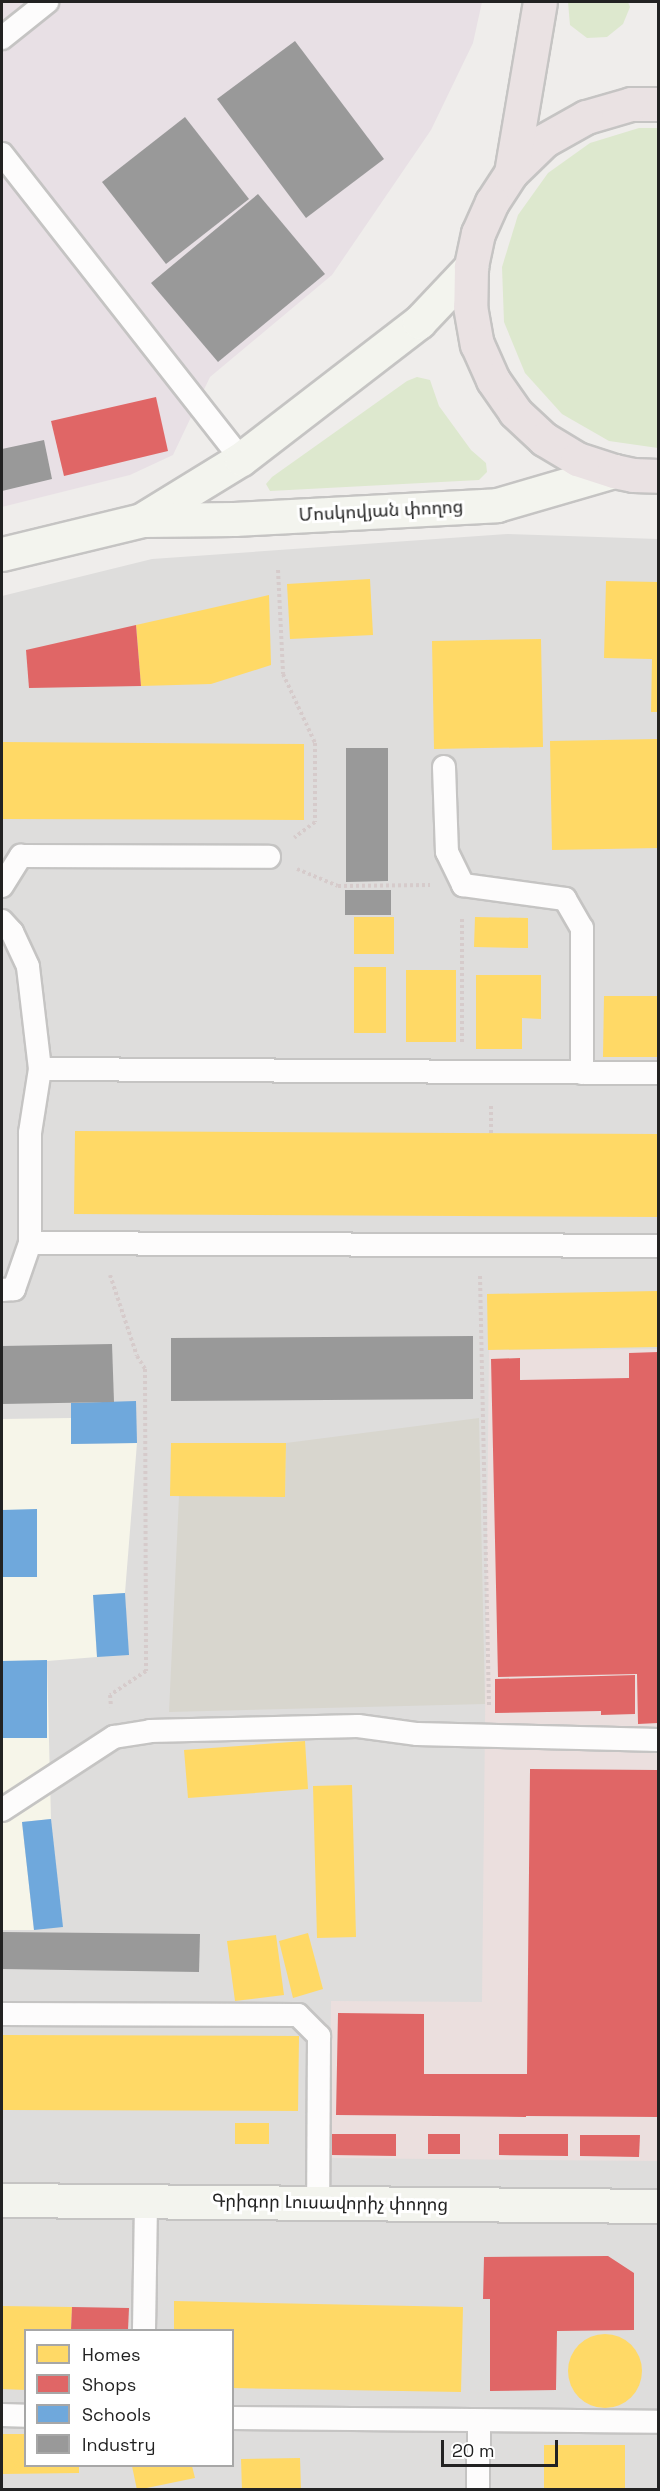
<!DOCTYPE html>
<meta charset="utf-8">
<style>
body{margin:0}
#map{position:relative;width:660px;height:2491px;overflow:hidden;background:#efedeb;font-family:"Space Grotesk","Noto Sans Armenian",sans-serif}
div>[style]{position:absolute}
.residential>*{inset:0;background:#dedddc}
.commercial>*{inset:0;background:#ebdfde}
.industrial>*{inset:0;background:#e8e0e5}
.education>*{inset:0;background:#f6f5e9}
.construction>*{inset:0;background:#d8d6ce}
.grass>*{inset:0;background:#dde8ce}
.homes>*{inset:0;background:#ffd966}
.round{border-radius:50%}
.shops>*{inset:0;background:#e06666}
.schools>*{inset:0;background:#6fa8dc}
.industry>*{inset:0;background:#999}
.path>*{height:4px;margin-top:-2px;transform-origin:0;background:repeating-linear-gradient(90deg,#d6cbcb 0 3px,transparent 0 6px)}
.roads{filter:drop-shadow(2px 0 #c5c4c3) drop-shadow(-2px 0 #c5c4c3) drop-shadow(0 2px #c5c4c3) drop-shadow(0 -2px #c5c4c3)}
.lane>*{height:22px;margin:-11px;padding:0 11px;transform-origin:11px;border-radius:11px;background:#fdfcfc}
.secondary>*{height:33px;margin:-16.5px;padding:0 16.5px;transform-origin:16.5px;border-radius:16.5px;background:#f3f4ee}
.highway>*{height:33px;margin:-16.5px;padding:0 16.5px;transform-origin:16.5px;border-radius:16.5px;background:#eae2e3}
span{translate:-50% -50%;white-space:nowrap;text-align:center;line-height:1.15;-webkit-text-stroke:6px #fff;paint-order:stroke}
.street-label{font-size:18px;color:#222}
.frame{position:absolute;inset:0;border:3px solid #222;pointer-events:none}
.legend{position:absolute;left:24px;top:2329px;width:210px;height:138px;box-sizing:border-box;background:#fff;border:2px solid #a7a7a7;margin:0;padding:8px 10px;list-style:none;font-size:18px;color:#222}
.legend li{display:flex;align-items:center;gap:12px;height:30px}
.legend b{width:30px;border:2px solid #a7a7a7}
.scale{position:absolute;left:441px;top:2440px;width:117px;height:27px;box-sizing:border-box;border:3px solid #222;border-top:0;padding-left:8px;font-size:18px;line-height:21px;white-space:nowrap;color:#222;-webkit-text-stroke:4px #fff;paint-order:stroke}
</style>
<div id="map">
<div class="residential">
<div style="clip-path:polygon(evenodd,507px 534px,658px 539px,658px 2489px,2px 2489px,2px 596px,152px 559px,507px 534px,26px 2330px,232px 2330px,232px 2466px,26px 2466px,26px 2330px)"></div>
</div>
<div class="commercial">
<div style="clip-path:polygon(658px 1349px,658px 2161px,329px 2158px,331px 2001px,482px 2002px,489px 1350px)"></div>
</div>
<div class="industrial">
<div style="clip-path:polygon(2px 2px,482px 2px,473px 43px,431px 130px,332px 275px,210px 377px,173px 455px,130px 475px,2px 507px)"></div>
</div>
<div class="education">
<div style="clip-path:polygon(71px 1418px,72px 1444px,137px 1443px,125px 1593px,94px 1595px,97px 1657px,47px 1661px,51px 1819px,22px 1822px,34px 1930px,2px 1930px,2px 1419px)"></div>
</div>
<div class="construction">
<div style="clip-path:polygon(479px 1418px,485px 1704px,169px 1712px,179px 1496px,285px 1497px,286px 1443px)"></div>
</div>
<div class="grass">
<div style="clip-path:polygon(568px 2px,628px 2px,630px 7px,623px 24px,607px 37px,587px 38px,570px 25px)"></div>
<div style="clip-path:polygon(639px 128px,658px 128px,658px 448px,609px 441px,562px 414px,525px 373px,504px 322px,502px 267px,518px 215px,548px 173px,590px 143px)"></div>
<div style="clip-path:polygon(417px 377px,430px 380px,439px 406px,471px 450px,486px 463px,487px 472px,479px 480px,270px 491px,266px 484px,272px 477px,407px 381px)"></div>
</div>
<div class="homes">
<div style="clip-path:polygon(370px 579px,373px 635px,290px 639px,287px 584px)"></div>
<div style="clip-path:polygon(606px 581px,658px 582px,658px 712px,651px 712px,652px 659px,604px 658px)"></div>
<div style="clip-path:polygon(269px 595px,271px 665px,211px 684px,141px 686px,136px 625px)"></div>
<div style="clip-path:polygon(541px 639px,543px 747px,434px 749px,432px 641px)"></div>
<div style="clip-path:polygon(658px 739px,658px 848px,552px 850px,550px 741px)"></div>
<div style="clip-path:polygon(2px 742px,304px 744px,304px 820px,2px 819px)"></div>
<div style="clip-path:polygon(354px 917px,394px 917px,394px 954px,354px 954px)"></div>
<div style="clip-path:polygon(475px 917px,528px 918px,528px 948px,474px 947px)"></div>
<div style="clip-path:polygon(354px 967px,386px 967px,386px 1033px,354px 1033px)"></div>
<div style="clip-path:polygon(406px 970px,456px 970px,456px 1042px,406px 1042px)"></div>
<div style="clip-path:polygon(476px 975px,541px 975px,541px 1019px,522px 1018px,522px 1049px,476px 1049px)"></div>
<div style="clip-path:polygon(604px 996px,658px 996px,658px 1057px,603px 1057px)"></div>
<div style="clip-path:polygon(75px 1131px,658px 1134px,658px 1217px,74px 1214px)"></div>
<div style="clip-path:polygon(658px 1291px,658px 1347px,488px 1350px,487px 1294px)"></div>
<div style="clip-path:polygon(171px 1443px,286px 1443px,285px 1497px,170px 1496px)"></div>
<div style="clip-path:polygon(305px 1741px,308px 1789px,188px 1798px,184px 1750px)"></div>
<div style="clip-path:polygon(352px 1785px,356px 1937px,317px 1938px,313px 1786px)"></div>
<div style="clip-path:polygon(308px 1933px,323px 1989px,293px 1998px,279px 1941px)"></div>
<div style="clip-path:polygon(276px 1935px,284px 1995px,235px 2001px,227px 1941px)"></div>
<div style="clip-path:polygon(2px 2035px,299px 2036px,298px 2111px,2px 2110px)"></div>
<div style="clip-path:polygon(235px 2123px,269px 2123px,269px 2144px,235px 2144px)"></div>
<div style="clip-path:polygon(174px 2301px,463px 2307px,461px 2392px,232px 2388px,232px 2330px,174px 2330px)"></div>
<div style="clip-path:polygon(2px 2306px,72px 2307px,71px 2330px,26px 2330px,26px 2390px,2px 2389px)"></div>
<div class="round" style="left:568px;top:2334px;width:74px;height:74px"></div>
<div style="clip-path:polygon(2px 2434px,26px 2434px,26px 2466px,79px 2466px,79px 2473px,2px 2474px)"></div>
<div style="clip-path:polygon(544px 2445px,625px 2445px,625px 2490px,544px 2490px)"></div>
<div style="clip-path:polygon(300px 2458px,301px 2490px,242px 2490px,241px 2459px)"></div>
<div style="clip-path:polygon(132px 2466px,192px 2466px,195px 2478px,137px 2490px)"></div>
</div>
<div class="shops">
<div style="clip-path:polygon(156px 397px,168px 451px,64px 476px,51px 421px)"></div>
<div style="clip-path:polygon(136px 625px,141px 686px,29px 688px,26px 650px)"></div>
<div style="clip-path:polygon(658px 1352px,658px 1723px,638px 1724px,637px 1674px,498px 1677px,491px 1359px,520px 1358px,520px 1380px,629px 1378px,629px 1353px)"></div>
<div style="clip-path:polygon(635px 1675px,635px 1714px,601px 1715px,601px 1711px,495px 1713px,495px 1679px)"></div>
<div style="clip-path:polygon(530px 1769px,658px 1770px,658px 2117px,526px 2116px,526px 2109px,526px 2117px,336px 2115px,338px 2013px,424px 2014px,424px 2074px,527px 2074px)"></div>
<div style="clip-path:polygon(332px 2134px,396px 2134px,396px 2156px,332px 2155px)"></div>
<div style="clip-path:polygon(428px 2134px,460px 2134px,460px 2154px,428px 2154px)"></div>
<div style="clip-path:polygon(499px 2134px,568px 2134px,568px 2156px,499px 2155px)"></div>
<div style="clip-path:polygon(580px 2135px,640px 2135px,639px 2157px,580px 2156px)"></div>
<div style="clip-path:polygon(608px 2256px,634px 2273px,634px 2330px,557px 2331px,556px 2390px,490px 2391px,490px 2299px,483px 2299px,484px 2257px)"></div>
<div style="clip-path:polygon(72px 2307px,129px 2308px,128px 2330px,71px 2330px)"></div>
</div>
<div class="schools">
<div style="clip-path:polygon(136px 1401px,137px 1443px,71px 1444px,71px 1403px)"></div>
<div style="clip-path:polygon(37px 1509px,37px 1577px,2px 1577px,2px 1510px)"></div>
<div style="clip-path:polygon(125px 1593px,129px 1655px,97px 1657px,93px 1595px)"></div>
<div style="clip-path:polygon(47px 1660px,47px 1738px,2px 1738px,2px 1661px)"></div>
<div style="clip-path:polygon(51px 1819px,63px 1927px,34px 1930px,22px 1822px)"></div>
</div>
<div class="industry">
<div style="clip-path:polygon(295px 41px,384px 159px,306px 218px,217px 99px)"></div>
<div style="clip-path:polygon(185px 117px,249px 199px,166px 264px,102px 182px)"></div>
<div style="clip-path:polygon(258px 194px,325px 274px,218px 362px,151px 283px)"></div>
<div style="clip-path:polygon(44px 440px,52px 479px,2px 491px,2px 449px)"></div>
<div style="clip-path:polygon(346px 748px,388px 748px,388px 881px,346px 882px)"></div>
<div style="clip-path:polygon(345px 890px,391px 890px,391px 915px,345px 915px)"></div>
<div style="clip-path:polygon(473px 1336px,473px 1399px,171px 1401px,171px 1338px)"></div>
<div style="clip-path:polygon(112px 1344px,114px 1402px,2px 1404px,2px 1346px)"></div>
<div style="clip-path:polygon(2px 1932px,200px 1934px,199px 1972px,2px 1969px)"></div>
</div>
<div class="path">
<div style="left:278px;top:570px;width:104px;rotate:87.2deg"></div>
<div style="left:283px;top:674px;width:76px;rotate:65.1deg"></div>
<div style="left:315px;top:743px;width:79px;rotate:90deg"></div>
<div style="left:315px;top:822px;width:26px;rotate:143deg"></div>
<div style="left:297px;top:869px;width:44px;rotate:22.5deg"></div>
<div style="left:338px;top:886px;width:92px;rotate:-0.6deg"></div>
<div style="left:462px;top:1042px;width:125px;rotate:-90deg"></div>
<div style="left:491px;top:1133px;width:30px;rotate:-90deg"></div>
<div style="left:110px;top:1275px;width:85px;rotate:71.6deg"></div>
<div style="left:137px;top:1356px;width:15px;rotate:58deg"></div>
<div style="left:145px;top:1369px;width:302px;rotate:89.8deg"></div>
<div style="left:146px;top:1671px;width:43px;rotate:146.3deg"></div>
<div style="left:110px;top:1695px;width:12px;rotate:85deg"></div>
<div style="left:480px;top:1276px;width:430px;rotate:88.8deg"></div>
</div>
<div class="roads">
<div class="lane">
<div style="left:2px;top:38px;width:58px;rotate:-38.7deg"></div>
<div style="left:2px;top:154px;width:387px;rotate:51.9deg"></div>
<div style="left:444px;top:767px;width:85px;rotate:88deg"></div>
<div style="left:447px;top:852px;width:37px;rotate:64deg"></div>
<div style="left:463px;top:885px;width:103px;rotate:7.8deg"></div>
<div style="left:565px;top:899px;width:34px;rotate:60deg"></div>
<div style="left:582px;top:928px;width:145px;rotate:90deg"></div>
<div style="left:2px;top:886px;width:36px;rotate:-58deg"></div>
<div style="left:21px;top:856px;width:248px;rotate:0.2deg"></div>
<div style="left:2px;top:921px;width:15px;rotate:48deg"></div>
<div style="left:12px;top:932px;width:38px;rotate:65deg"></div>
<div style="left:28px;top:967px;width:103px;rotate:83.3deg"></div>
<div style="left:40px;top:1069px;width:65px;rotate:98.9deg"></div>
<div style="left:30px;top:1133px;width:110px;rotate:90deg"></div>
<div style="left:30px;top:1243px;width:49px;rotate:109.2deg"></div>
<div style="left:14px;top:1289px;width:12px;rotate:175deg"></div>
<div style="left:40px;top:1069px;width:618px;rotate:0.37deg"></div>
<div style="left:30px;top:1243px;width:628px;rotate:0.27deg"></div>
<div style="left:2px;top:1810px;width:134px;rotate:-33.1deg"></div>
<div style="left:114px;top:1737px;width:36px;rotate:-9deg"></div>
<div style="left:150px;top:1731px;width:208px;rotate:-1.4deg"></div>
<div style="left:358px;top:1726px;width:60px;rotate:7.7deg"></div>
<div style="left:417px;top:1734px;width:241px;rotate:1.4deg"></div>
<div style="left:2px;top:2014px;width:296px;rotate:0.2deg"></div>
<div style="left:298px;top:2015px;width:30px;rotate:45deg"></div>
<div style="left:319px;top:2036px;width:168px;rotate:90.3deg"></div>
<div style="left:144px;top:2330px;width:129px;rotate:-89.1deg"></div>
<div style="left:2px;top:2415px;width:24px;rotate:2deg"></div>
<div style="left:232px;top:2418px;width:426px;rotate:0.5deg"></div>
<div style="left:478px;top:2490px;width:69px;rotate:-89.2deg"></div>
</div>
<div class="secondary">
<div style="left:143px;top:519px;width:115px;rotate:-31.5deg"></div>
<div style="left:241px;top:459px;width:225px;rotate:-37.6deg"></div>
<div style="left:419px;top:322px;width:76px;rotate:-46.6deg"></div>
<div style="left:2px;top:554px;width:145px;rotate:-13.6deg"></div>
<div style="left:143px;top:520px;width:91px;rotate:-0.6deg"></div>
<div style="left:234px;top:519px;width:263px;rotate:-3deg"></div>
<div style="left:497px;top:505px;width:122px;rotate:-16.2deg"></div>
<div style="left:2px;top:2200px;width:656px;rotate:0.52deg"></div>
</div>
<div class="highway">
<div style="left:658px;top:104px;width:27px;rotate:180deg"></div>
<div style="left:631px;top:104px;width:47px;rotate:163.9deg"></div>
<div style="left:586px;top:117px;width:47px;rotate:150.7deg"></div>
<div style="left:545px;top:140px;width:47px;rotate:135.9deg"></div>
<div style="left:511px;top:173px;width:35px;rotate:123deg"></div>
<div style="left:492px;top:202px;width:34px;rotate:114deg"></div>
<div style="left:478px;top:233px;width:35px;rotate:102deg"></div>
<div style="left:471px;top:267px;width:39px;rotate:91deg"></div>
<div style="left:470px;top:306px;width:39px;rotate:80deg"></div>
<div style="left:477px;top:344px;width:39px;rotate:66deg"></div>
<div style="left:493px;top:380px;width:39px;rotate:55deg"></div>
<div style="left:515px;top:412px;width:40px;rotate:43deg"></div>
<div style="left:544px;top:439px;width:39px;rotate:31deg"></div>
<div style="left:577px;top:459px;width:39px;rotate:18deg"></div>
<div style="left:614px;top:471px;width:19px;rotate:12deg"></div>
<div style="left:633px;top:475px;width:25px;rotate:2deg"></div>
<div style="left:511px;top:173px;width:173px;rotate:-80.4deg"></div>
</div>
</div>
<div class="street-label">
<span style="left:381px;top:511px;rotate:-3deg">Մոսկովյան փողոց</span>
<span style="left:330px;top:2203px;rotate:1deg">Գրիգոր Լուսավորիչ փողոց</span>
</div>
<div class="frame"></div>
<ul class="legend">
<li><b style="height:16px;background:#ffd966"></b>Homes</li>
<li><b style="height:16px;background:#e06666"></b>Shops</li>
<li><b style="height:16px;background:#6fa8dc"></b>Schools</li>
<li><b style="height:16px;background:#999"></b>Industry</li>
</ul>
<div class="scale">20 m</div>
</div>
